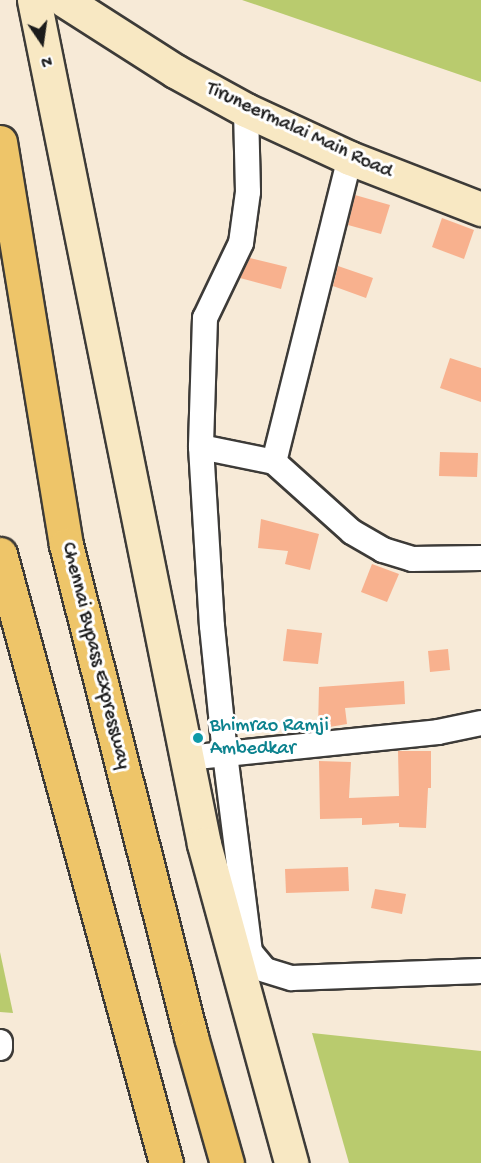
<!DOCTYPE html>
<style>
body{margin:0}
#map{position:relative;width:481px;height:1163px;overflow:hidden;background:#f7ead7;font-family:"Gochi Hand",sans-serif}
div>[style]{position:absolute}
.green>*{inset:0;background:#b9cb6e}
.building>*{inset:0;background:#f8b18e}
.roads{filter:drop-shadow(2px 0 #3d3b38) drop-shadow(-2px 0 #3d3b38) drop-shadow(0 2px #3d3b38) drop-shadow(0 -2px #3d3b38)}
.street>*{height:24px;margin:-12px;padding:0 12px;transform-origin:12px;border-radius:12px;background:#fff}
.secondary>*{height:33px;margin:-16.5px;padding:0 16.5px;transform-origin:16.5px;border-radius:16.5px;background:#f8e8c3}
.highway>*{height:33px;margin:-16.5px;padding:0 16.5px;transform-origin:16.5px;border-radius:16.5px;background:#eec569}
.dots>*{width:16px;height:16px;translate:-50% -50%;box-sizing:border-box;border:3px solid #fff;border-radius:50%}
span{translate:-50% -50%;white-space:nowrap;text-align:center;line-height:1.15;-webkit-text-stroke:6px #fff;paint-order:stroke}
.street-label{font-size:20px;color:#1c1c1c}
.culture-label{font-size:20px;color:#0d838f}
.left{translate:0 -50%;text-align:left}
.north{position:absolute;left:12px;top:12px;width:60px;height:60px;-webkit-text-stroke:4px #fff;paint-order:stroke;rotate:167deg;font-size:16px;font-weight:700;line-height:24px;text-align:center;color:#1c1c1c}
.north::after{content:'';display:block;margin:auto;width:21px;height:27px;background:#1c1c1c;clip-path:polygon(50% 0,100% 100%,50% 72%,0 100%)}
</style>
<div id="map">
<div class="green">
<div style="clip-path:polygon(242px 0,481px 0,481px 82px)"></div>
<div style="clip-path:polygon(0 952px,13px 1013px,0 1012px)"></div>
<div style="clip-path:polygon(312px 1033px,481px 1051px,481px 1163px,349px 1163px)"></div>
</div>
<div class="building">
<div style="clip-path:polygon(355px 195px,390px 205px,381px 234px,348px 225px)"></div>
<div style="clip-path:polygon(442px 218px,474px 230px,464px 259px,432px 247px)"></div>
<div style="clip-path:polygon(250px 258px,287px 267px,281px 289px,240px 278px)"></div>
<div style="clip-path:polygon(338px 266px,373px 278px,366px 298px,333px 286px)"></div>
<div style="clip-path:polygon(450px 358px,481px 368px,481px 402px,440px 388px)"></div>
<div style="clip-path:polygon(440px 452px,478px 453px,477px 477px,439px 476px)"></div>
<div style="clip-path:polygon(261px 519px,319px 534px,310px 570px,285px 564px,288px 551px,258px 548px)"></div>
<div style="clip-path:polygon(372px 564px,399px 574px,387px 602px,361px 592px)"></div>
<div style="clip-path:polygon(287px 629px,322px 633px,318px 664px,283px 661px)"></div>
<div style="clip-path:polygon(448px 649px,450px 670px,430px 672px,428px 651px)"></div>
<div style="clip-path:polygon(404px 681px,405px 704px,345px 708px,347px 724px,318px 729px,319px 687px)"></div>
<div style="clip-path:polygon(398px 751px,431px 751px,431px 788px,428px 788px,426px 828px,399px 827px,399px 823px,362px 825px,362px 818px,320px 819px,319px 761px,351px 762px,349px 798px,399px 796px)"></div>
<div style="clip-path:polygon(348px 867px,349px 891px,286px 893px,285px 869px)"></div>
<div style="clip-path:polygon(375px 889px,406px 894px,402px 914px,371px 908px)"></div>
</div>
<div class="roads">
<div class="street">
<div style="left:246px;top:110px;width:82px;rotate:88.6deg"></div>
<div style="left:248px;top:192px;width:51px;rotate:97.8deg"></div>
<div style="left:241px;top:243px;width:83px;rotate:115.6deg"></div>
<div style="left:205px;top:318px;width:129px;rotate:91.8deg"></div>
<div style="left:201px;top:447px;width:179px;rotate:86.5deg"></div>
<div style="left:212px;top:626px;width:129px;rotate:84.2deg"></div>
<div style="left:225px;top:754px;width:200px;rotate:82.8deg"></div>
<div style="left:250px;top:952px;width:23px;rotate:50deg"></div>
<div style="left:265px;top:970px;width:28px;rotate:17deg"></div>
<div style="left:292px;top:978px;width:189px;rotate:-2.1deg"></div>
<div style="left:201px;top:447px;width:75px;rotate:11.6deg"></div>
<div style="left:274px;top:462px;width:105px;rotate:41.9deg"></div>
<div style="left:352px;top:532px;width:36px;rotate:30deg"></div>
<div style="left:383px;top:550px;width:30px;rotate:17deg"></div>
<div style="left:412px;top:559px;width:69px;rotate:-0.8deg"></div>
<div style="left:274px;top:462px;width:313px;rotate:-76deg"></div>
<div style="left:187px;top:758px;width:252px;rotate:-5.9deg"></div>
<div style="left:438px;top:732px;width:44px;rotate:-11.8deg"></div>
<div style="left:0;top:1042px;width:6px;rotate:90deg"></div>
</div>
<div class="secondary">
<div style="left:34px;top:0;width:861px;rotate:78.61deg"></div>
<div style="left:204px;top:844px;width:331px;rotate:74.7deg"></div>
<div style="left:64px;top:0;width:132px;rotate:32.6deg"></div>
<div style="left:175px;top:71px;width:81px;rotate:28.8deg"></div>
<div style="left:246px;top:110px;width:115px;rotate:24.8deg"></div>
<div style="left:350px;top:158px;width:141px;rotate:21.3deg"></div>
</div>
<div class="highway">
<div style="left:0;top:142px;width:408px;rotate:80.7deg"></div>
<div style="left:66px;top:545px;width:508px;rotate:75.74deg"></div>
<div style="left:191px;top:1037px;width:131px;rotate:74.1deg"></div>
<div style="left:0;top:554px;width:631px;rotate:74.75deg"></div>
</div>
</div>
<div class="dots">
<div style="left:198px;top:738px;background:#0f9aa8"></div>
</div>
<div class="street-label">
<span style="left:299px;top:131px;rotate:25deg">Tiruneermalai Main Road</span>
<span style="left:95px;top:656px;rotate:76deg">Chennai Bypass Expressway</span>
</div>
<div class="culture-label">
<span class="left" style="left:210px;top:738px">Bhimrao Ramji<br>Ambedkar</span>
</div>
<div class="north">N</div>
</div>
